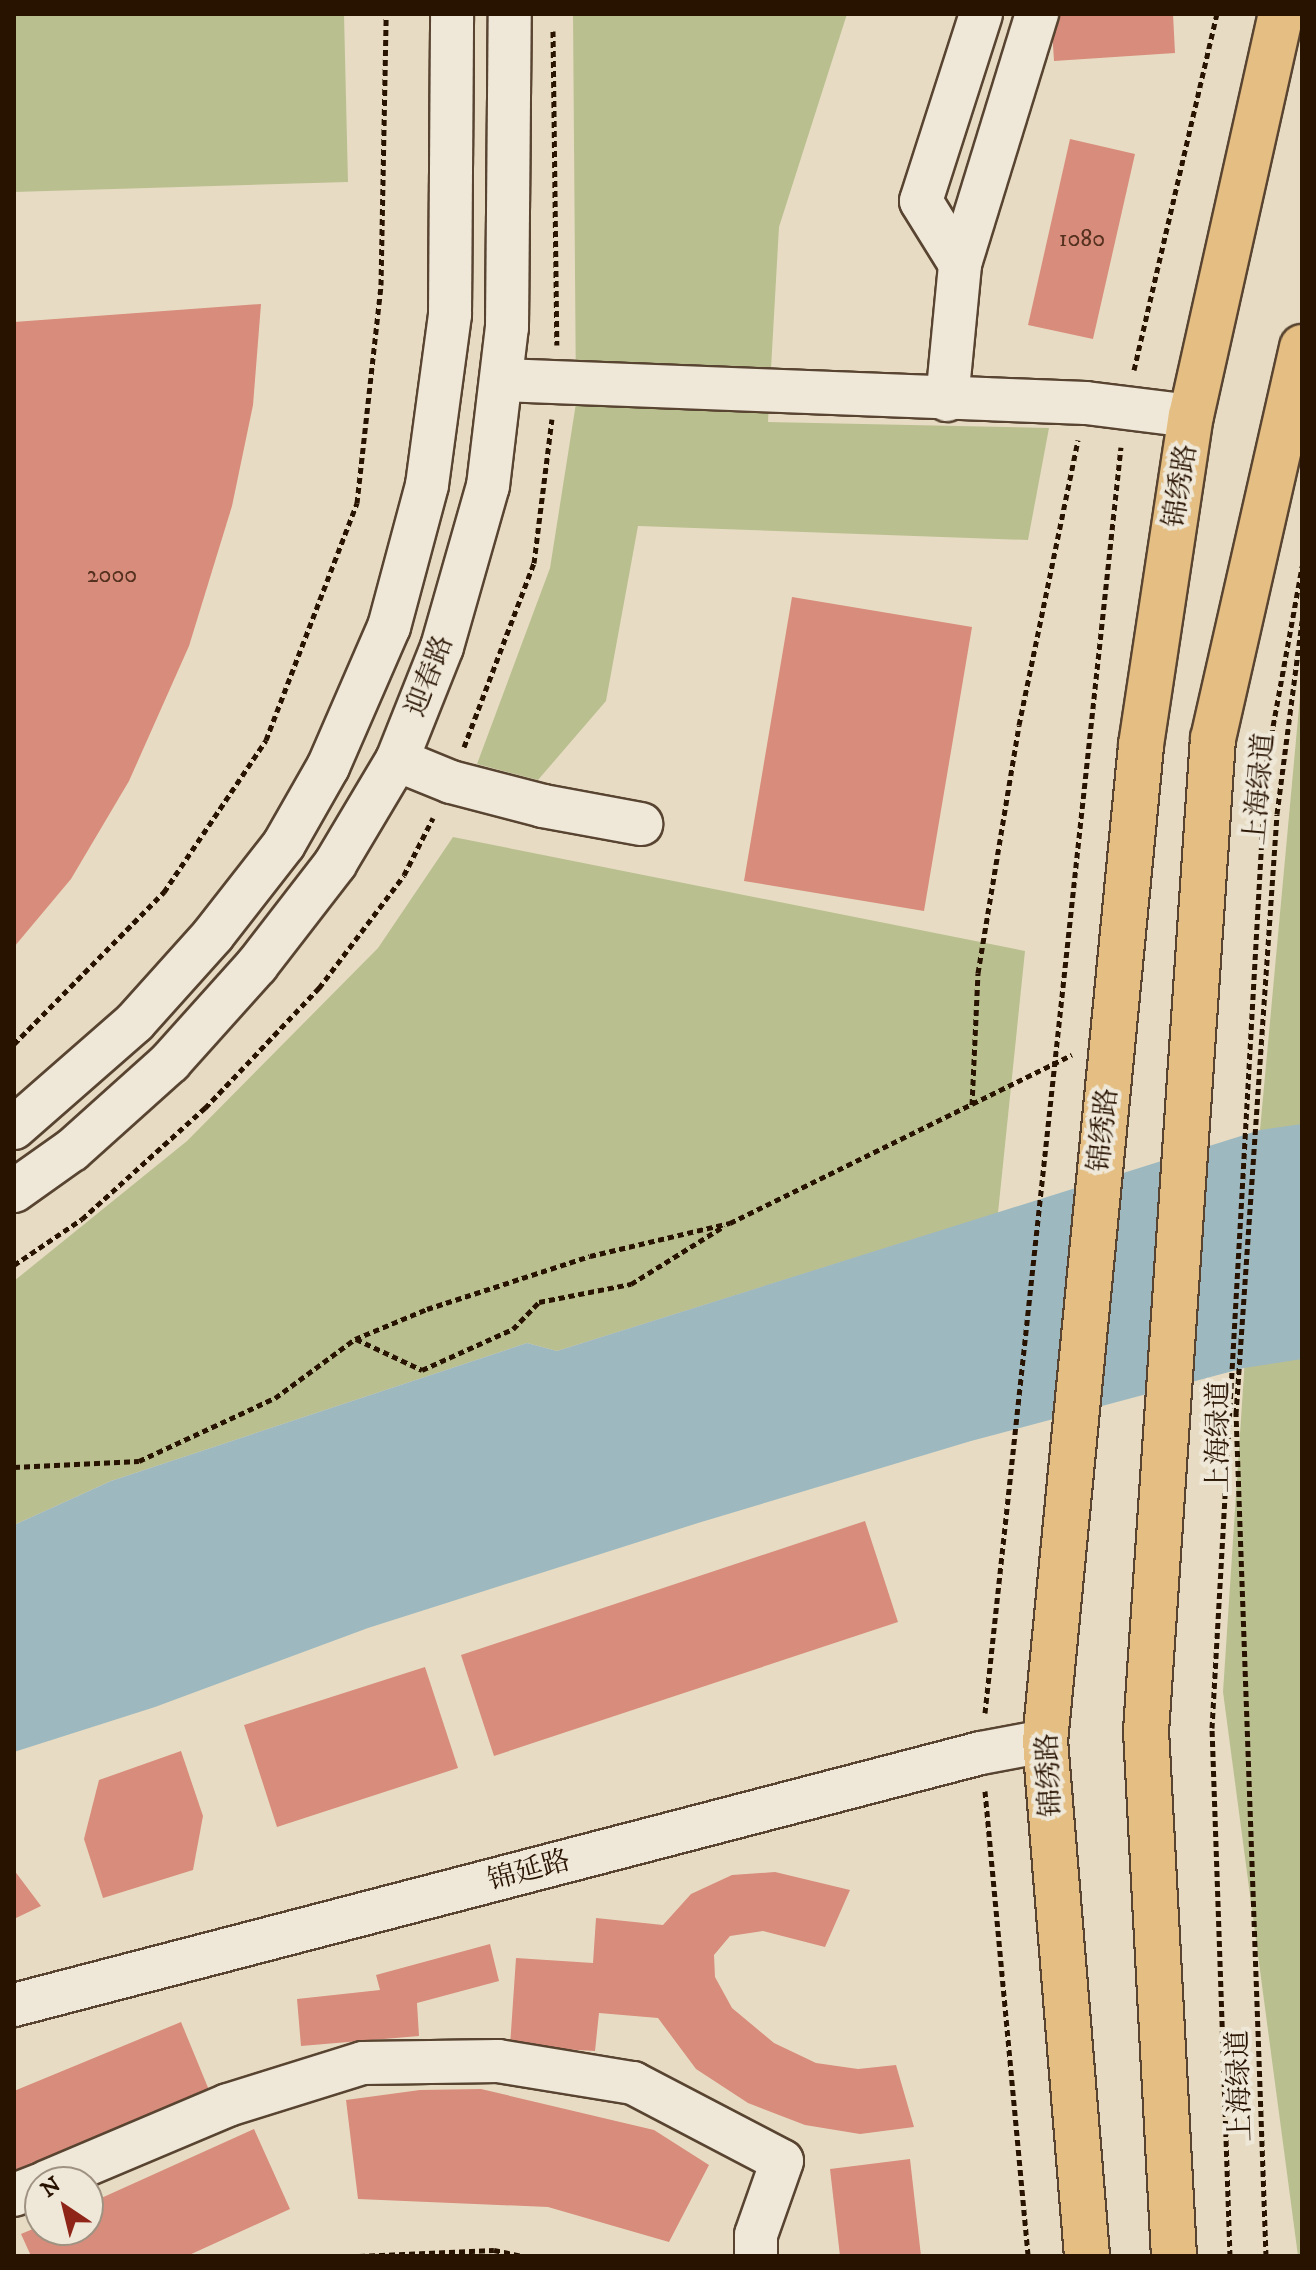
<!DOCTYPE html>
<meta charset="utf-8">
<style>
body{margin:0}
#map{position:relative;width:1316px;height:2270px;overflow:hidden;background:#e7dcc3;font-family:"IM FELL DW Pica","Noto Serif SC",serif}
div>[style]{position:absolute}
.green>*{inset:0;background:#babf90}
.water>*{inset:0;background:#9db8bf}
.building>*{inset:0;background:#d88c7b}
.path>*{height:5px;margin-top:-2.5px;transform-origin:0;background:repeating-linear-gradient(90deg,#281200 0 6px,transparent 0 10px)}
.roads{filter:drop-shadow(2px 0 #584431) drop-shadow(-2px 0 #584431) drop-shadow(0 2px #584431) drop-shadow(0 -2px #584431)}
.minor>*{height:42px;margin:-21px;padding:0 21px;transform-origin:21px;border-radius:21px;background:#efe8d8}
.major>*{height:44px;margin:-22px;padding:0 22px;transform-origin:22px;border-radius:22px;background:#e4be82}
span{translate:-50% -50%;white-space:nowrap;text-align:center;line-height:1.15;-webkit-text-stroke:8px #efe8d8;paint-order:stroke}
.number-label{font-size:24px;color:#54301f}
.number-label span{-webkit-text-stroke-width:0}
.street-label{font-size:28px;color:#281200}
.frame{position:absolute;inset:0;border:16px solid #281200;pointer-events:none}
.north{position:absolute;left:24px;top:2166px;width:80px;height:80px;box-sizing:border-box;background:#efe8d8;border:2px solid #9f9282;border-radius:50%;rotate:325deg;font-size:22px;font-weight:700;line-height:32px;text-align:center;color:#281200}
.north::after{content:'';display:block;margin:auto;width:28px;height:36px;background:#8f2418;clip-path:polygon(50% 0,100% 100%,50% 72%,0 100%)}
</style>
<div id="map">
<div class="green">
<div style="clip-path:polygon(14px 14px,344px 14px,348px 182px,14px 192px)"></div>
<div style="clip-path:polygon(573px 14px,847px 14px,779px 227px,768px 422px,1049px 428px,1028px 540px,638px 526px,606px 701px,538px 780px,477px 764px,550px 568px,576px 403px)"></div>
<div style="clip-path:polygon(1302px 675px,1302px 2256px,1298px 2256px,1223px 1692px,1260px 1130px)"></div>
<div style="clip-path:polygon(453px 837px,1025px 951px,998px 1213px,557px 1351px,527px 1343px,111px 1481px,14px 1525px,14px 1281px,187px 1141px,378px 948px)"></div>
</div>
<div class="water">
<div style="clip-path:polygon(1302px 1124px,1302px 1359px,1244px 1368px,971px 1441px,698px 1523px,368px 1628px,155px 1707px,14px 1752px,14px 1525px,111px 1481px,527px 1343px,557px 1351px,1260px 1130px)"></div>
</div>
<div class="building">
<div style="clip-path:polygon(1051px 14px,1173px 14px,1175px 53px,1054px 61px)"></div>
<div style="clip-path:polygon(1070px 139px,1135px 154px,1093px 339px,1028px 325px)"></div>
<div style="clip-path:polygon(261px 304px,253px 405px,232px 506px,189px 646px,129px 781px,71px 879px,14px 947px,14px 322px)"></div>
<div style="clip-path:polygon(792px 597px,972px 627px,924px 911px,744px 881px)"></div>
<div style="clip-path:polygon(865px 1521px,898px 1622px,494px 1756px,461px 1655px)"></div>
<div style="clip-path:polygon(425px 1667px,458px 1768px,277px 1827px,244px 1725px)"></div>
<div style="clip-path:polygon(181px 1751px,203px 1816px,193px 1870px,103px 1898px,84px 1839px,99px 1780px)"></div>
<div style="clip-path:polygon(14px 1870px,41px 1906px,14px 1919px)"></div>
<div style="clip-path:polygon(775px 1872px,850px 1890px,825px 1947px,763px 1931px,730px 1936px,714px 1955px,715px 1977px,732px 2008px,774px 2043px,816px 2063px,858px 2069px,896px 2065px,914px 2127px,860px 2134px,805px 2125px,748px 2103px,696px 2069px,658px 2018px,599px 2013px,595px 2051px,510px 2046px,516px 1958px,593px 1963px,596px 1918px,663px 1925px,691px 1894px,732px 1875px)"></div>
<div style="clip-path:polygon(490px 1944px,499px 1981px,417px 2003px,419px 2036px,301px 2046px,297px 1999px,380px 1990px,376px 1975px)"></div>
<div style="clip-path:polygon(181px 2022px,209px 2090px,14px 2171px,14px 2091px)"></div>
<div style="clip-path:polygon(481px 2089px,654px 2130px,709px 2165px,669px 2242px,548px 2207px,358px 2199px,346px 2100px,420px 2090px)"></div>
<div style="clip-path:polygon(254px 2129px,290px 2209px,187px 2256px,31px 2256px,21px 2234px,40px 2226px,40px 2230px,88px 2230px,88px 2204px)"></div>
<div style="clip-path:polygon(910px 2159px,921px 2256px,840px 2256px,830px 2169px)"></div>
</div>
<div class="path">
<div style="left:553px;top:31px;width:314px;rotate:89.3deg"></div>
<div style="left:1134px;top:370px;width:366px;rotate:-76.9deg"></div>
<div style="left:464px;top:747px;width:197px;rotate:-69.2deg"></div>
<div style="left:534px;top:563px;width:145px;rotate:-82.9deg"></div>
<div style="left:14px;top:1044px;width:214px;rotate:-45.4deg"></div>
<div style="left:164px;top:892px;width:183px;rotate:-56.1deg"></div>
<div style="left:266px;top:740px;width:254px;rotate:-69deg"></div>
<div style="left:357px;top:503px;width:219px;rotate:-83.7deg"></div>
<div style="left:381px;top:285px;width:271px;rotate:-88.9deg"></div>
<div style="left:972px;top:1105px;width:132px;rotate:-87.4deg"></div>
<div style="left:978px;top:973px;width:251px;rotate:-80.6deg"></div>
<div style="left:1019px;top:725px;width:291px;rotate:-78.3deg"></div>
<div style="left:14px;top:1265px;width:82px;rotate:-34.1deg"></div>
<div style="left:82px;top:1219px;width:166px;rotate:-42.1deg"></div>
<div style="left:205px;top:1108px;width:166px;rotate:-46.5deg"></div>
<div style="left:319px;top:988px;width:141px;rotate:-53deg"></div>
<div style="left:404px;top:875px;width:64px;rotate:-63deg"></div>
<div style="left:356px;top:1339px;width:73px;rotate:25.2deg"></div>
<div style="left:422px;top:1370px;width:100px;rotate:-24.3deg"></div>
<div style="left:513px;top:1329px;width:37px;rotate:-46deg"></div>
<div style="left:539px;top:1302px;width:94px;rotate:-11.1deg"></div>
<div style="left:631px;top:1284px;width:110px;rotate:-31.9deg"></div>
<div style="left:14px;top:1467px;width:125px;rotate:-2.7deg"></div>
<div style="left:139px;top:1461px;width:150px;rotate:-24.9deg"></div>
<div style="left:275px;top:1398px;width:99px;rotate:-36.4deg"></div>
<div style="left:355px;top:1339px;width:78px;rotate:-22.6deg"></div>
<div style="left:427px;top:1309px;width:171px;rotate:-18deg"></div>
<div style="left:590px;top:1256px;width:144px;rotate:-13.3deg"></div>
<div style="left:730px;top:1223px;width:381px;rotate:-26.2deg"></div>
<div style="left:985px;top:1713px;width:1273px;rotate:-83.87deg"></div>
<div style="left:985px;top:1791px;width:467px;rotate:84.7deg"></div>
<div style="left:359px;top:2256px;width:135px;rotate:-2.5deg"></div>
<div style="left:494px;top:2250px;width:30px;rotate:12deg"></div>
<div style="left:1230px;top:2256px;width:528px;rotate:-91.95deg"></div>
<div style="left:1212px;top:1728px;width:965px;rotate:-86.79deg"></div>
<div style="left:1266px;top:765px;width:202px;rotate:-79.7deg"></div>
<div style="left:1266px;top:2256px;width:843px;rotate:-92.04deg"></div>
<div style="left:1236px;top:1414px;width:601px;rotate:-86.09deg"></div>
<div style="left:1277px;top:814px;width:195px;rotate:-82.6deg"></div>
</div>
<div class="roads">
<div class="minor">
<div style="left:960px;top:264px;width:74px;rotate:-121.8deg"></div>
<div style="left:921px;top:201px;width:196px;rotate:-72.2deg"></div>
<div style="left:502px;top:380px;width:584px;rotate:2.26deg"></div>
<div style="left:1086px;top:403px;width:106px;rotate:7.1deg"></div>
<div style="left:947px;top:400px;width:137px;rotate:-84.5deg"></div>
<div style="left:960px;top:264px;width:262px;rotate:-72.9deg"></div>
<div style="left:397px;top:760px;width:58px;rotate:22.2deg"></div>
<div style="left:451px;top:782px;width:95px;rotate:14.6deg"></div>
<div style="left:543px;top:806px;width:100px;rotate:10.4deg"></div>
<div style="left:14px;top:1128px;width:161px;rotate:-41.2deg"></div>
<div style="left:135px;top:1022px;width:117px;rotate:-48.1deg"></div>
<div style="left:213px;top:935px;width:115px;rotate:-52deg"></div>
<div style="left:284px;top:844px;width:89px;rotate:-60.3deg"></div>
<div style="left:328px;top:767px;width:153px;rotate:-66.5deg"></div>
<div style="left:389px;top:627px;width:147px;rotate:-75deg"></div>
<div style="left:427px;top:485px;width:173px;rotate:-82.3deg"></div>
<div style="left:450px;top:314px;width:300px;rotate:-89.6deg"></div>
<div style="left:14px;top:1191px;width:71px;rotate:-35.3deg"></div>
<div style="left:72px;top:1150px;width:132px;rotate:-41.9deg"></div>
<div style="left:170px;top:1062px;width:130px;rotate:-48.1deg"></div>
<div style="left:257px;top:965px;width:128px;rotate:-52.3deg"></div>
<div style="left:335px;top:864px;width:121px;rotate:-59.2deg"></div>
<div style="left:397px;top:760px;width:122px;rotate:-68.3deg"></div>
<div style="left:442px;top:647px;width:167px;rotate:-74.1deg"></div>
<div style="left:488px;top:486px;width:160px;rotate:-83.2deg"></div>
<div style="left:507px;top:327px;width:313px;rotate:-89.5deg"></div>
<div style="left:14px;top:2005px;width:999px;rotate:-14.61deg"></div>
<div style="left:981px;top:1753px;width:65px;rotate:-10.6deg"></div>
<div style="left:46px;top:2182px;width:198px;rotate:-22.9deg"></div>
<div style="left:228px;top:2105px;width:141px;rotate:-17.3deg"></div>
<div style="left:363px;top:2063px;width:135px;rotate:-0.8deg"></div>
<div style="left:498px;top:2061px;width:137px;rotate:9.3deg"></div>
<div style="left:633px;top:2083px;width:168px;rotate:27.6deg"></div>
<div style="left:782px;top:2161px;width:78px;rotate:109.4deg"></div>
<div style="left:756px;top:2235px;width:21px;rotate:90deg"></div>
<div style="left:14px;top:2195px;width:28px;rotate:-21deg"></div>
</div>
<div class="major">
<div style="left:1087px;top:2256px;width:517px;rotate:-94.66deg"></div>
<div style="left:1045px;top:1741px;width:1001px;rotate:-84.49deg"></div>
<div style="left:1141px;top:745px;width:333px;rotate:-81.4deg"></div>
<div style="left:1191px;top:416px;width:412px;rotate:-77.4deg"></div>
<div style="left:1174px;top:2256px;width:526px;rotate:-93.05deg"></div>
<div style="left:1146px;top:1731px;width:994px;rotate:-86.14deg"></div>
<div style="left:1213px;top:739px;width:402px;rotate:-77.2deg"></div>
</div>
</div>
<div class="number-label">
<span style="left:1082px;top:240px">1080</span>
<span style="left:112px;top:576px">2000</span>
</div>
<div class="street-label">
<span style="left:1181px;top:486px;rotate:-81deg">锦绣路</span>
<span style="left:430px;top:676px;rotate:-69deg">迎春路</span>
<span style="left:1260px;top:789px;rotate:-85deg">上海绿道</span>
<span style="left:1104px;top:1130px;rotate:-84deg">锦绣路</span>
<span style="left:1219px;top:1437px;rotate:-90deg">上海绿道</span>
<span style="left:1050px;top:1775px;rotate:-93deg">锦绣路</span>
<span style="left:529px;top:1871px;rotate:-15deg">锦延路</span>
<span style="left:1240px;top:2086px;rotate:-92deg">上海绿道</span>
</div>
<div class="frame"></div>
<div class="north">N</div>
</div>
